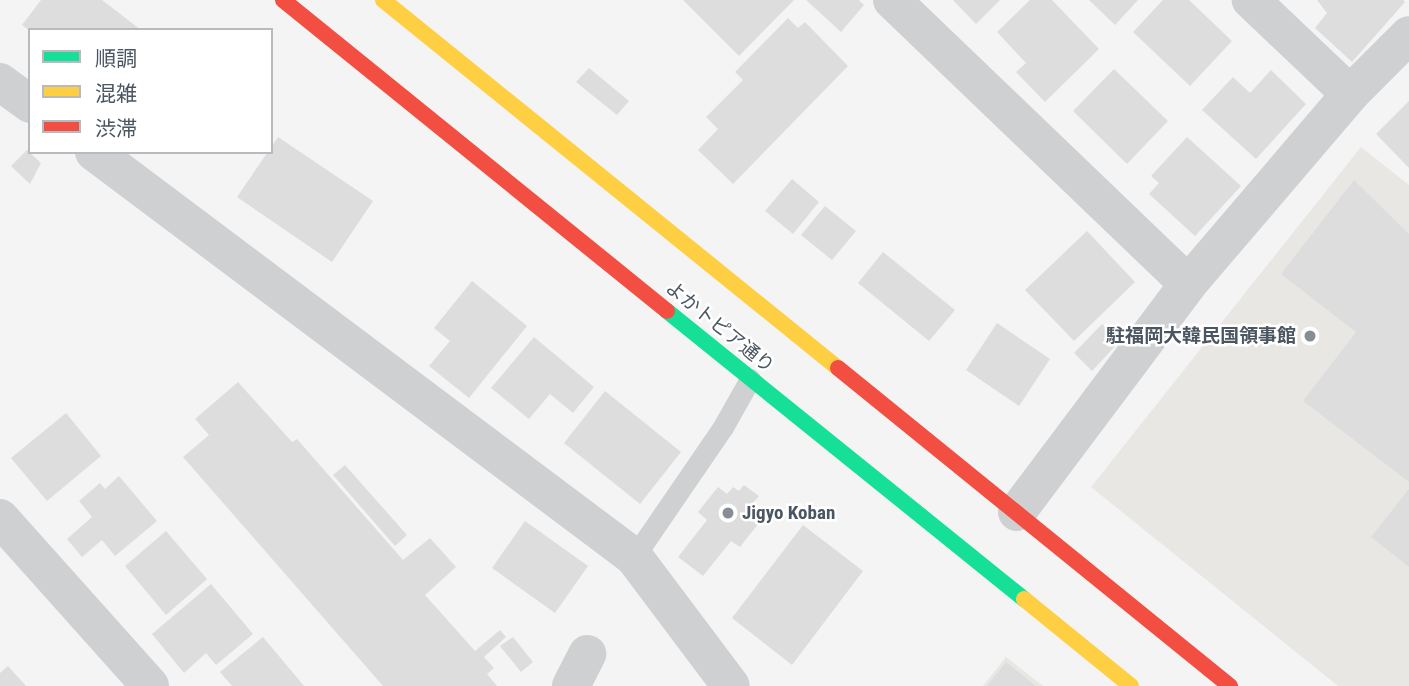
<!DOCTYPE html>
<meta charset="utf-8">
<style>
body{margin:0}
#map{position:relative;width:1409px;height:686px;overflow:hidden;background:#f4f4f4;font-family:"Roboto Condensed","Noto Sans JP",sans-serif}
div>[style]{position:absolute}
.commercial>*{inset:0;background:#e8e7e3}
.building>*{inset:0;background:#ddddde}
.lane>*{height:21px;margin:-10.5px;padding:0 10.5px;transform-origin:10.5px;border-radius:10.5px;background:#ced0d2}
.street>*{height:38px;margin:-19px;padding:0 19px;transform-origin:19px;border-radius:19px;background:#ced0d2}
.fast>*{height:16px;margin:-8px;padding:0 8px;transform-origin:8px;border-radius:8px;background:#16e098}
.slow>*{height:16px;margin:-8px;padding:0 8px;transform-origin:8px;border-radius:8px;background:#ffcf43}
.jam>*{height:16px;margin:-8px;padding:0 8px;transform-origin:8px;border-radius:8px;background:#f24e42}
.dots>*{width:19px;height:19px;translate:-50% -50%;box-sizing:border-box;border:4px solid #fff;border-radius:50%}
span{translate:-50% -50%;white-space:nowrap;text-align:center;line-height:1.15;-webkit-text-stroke:5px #fff;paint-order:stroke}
.street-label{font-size:19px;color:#4a5661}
.poi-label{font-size:19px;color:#4a5661;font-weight:700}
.right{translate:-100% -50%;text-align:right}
.left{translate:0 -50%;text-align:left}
.legend{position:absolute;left:28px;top:28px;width:245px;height:126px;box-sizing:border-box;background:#fff;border:2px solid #b7bbc0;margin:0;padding:9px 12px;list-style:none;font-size:21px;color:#4a5661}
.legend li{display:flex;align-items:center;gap:14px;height:35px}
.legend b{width:35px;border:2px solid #b7bbc0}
</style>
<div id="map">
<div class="commercial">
<div style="clip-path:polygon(1361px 147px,1409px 185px,1409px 686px,1338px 686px,1091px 487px)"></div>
<div style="clip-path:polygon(1006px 657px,1043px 686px,983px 686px)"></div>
</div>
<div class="building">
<div style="clip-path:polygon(41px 0,102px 0,141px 30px,30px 31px,22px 25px)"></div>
<div style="clip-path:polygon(683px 0,794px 0,739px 56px)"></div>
<div style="clip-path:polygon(806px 0,859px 0,864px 5px,841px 32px)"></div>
<div style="clip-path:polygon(953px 0,1000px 0,976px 24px)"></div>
<div style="clip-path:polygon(1030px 0,1052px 0,1099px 49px,1045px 102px,1016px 72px,1026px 63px,997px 32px)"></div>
<div style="clip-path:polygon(1089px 0,1138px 0,1115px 25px)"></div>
<div style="clip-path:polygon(1163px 0,1189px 0,1232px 41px,1190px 86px,1133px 32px)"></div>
<div style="clip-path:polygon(1317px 0,1403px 0,1405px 2px,1352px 62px,1315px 28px,1327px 13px)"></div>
<div style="clip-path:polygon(788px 18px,798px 28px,805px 22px,848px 66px,733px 184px,698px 150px,718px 129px,706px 117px,743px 80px,735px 72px)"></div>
<div style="clip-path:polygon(589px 68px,629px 101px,617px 115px,576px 82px)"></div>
<div style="clip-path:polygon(1114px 69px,1168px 121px,1127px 164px,1073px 111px)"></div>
<div style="clip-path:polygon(1271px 70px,1306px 104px,1256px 159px,1202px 110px,1233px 77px,1250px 93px)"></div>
<div style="clip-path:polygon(1409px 101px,1409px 168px,1376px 134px)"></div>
<div style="clip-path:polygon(278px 137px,373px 201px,332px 262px,237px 197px)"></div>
<div style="clip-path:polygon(1187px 137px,1241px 186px,1195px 236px,1149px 194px,1159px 183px,1151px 176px)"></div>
<div style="clip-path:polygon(27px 150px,41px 163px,30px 184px,11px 166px)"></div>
<div style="clip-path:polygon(792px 179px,819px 202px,793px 234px,765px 211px)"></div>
<div style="clip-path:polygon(1354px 180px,1409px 234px,1409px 482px,1303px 401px,1356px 332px,1281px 274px)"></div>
<div style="clip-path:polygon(825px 206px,856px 231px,832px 260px,801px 235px)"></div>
<div style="clip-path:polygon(1087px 231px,1135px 282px,1074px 341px,1025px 290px)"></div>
<div style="clip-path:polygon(883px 252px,955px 310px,929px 341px,858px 283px)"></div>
<div style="clip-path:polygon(472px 281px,527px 326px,469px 398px,429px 366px,450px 341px,434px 328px)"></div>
<div style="clip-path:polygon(997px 323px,1050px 359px,1019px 406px,966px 370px)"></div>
<div style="clip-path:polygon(1102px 324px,1120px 341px,1092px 371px,1074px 353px)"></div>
<div style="clip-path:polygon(534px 337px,594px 387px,573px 413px,550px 394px,529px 419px,491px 388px)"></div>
<div style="clip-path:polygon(238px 382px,292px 442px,297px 439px,403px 560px,430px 538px,456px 567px,425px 595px,475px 651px,500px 630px,506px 637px,484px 657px,494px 668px,487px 674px,497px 686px,383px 686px,183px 457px,209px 435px,195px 419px)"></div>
<div style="clip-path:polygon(605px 391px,681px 452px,640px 504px,564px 443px)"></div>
<div style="clip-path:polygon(66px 413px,101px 456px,47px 501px,11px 458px)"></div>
<div style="clip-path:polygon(345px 465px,407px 535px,395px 546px,333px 475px)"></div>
<div style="clip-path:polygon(119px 476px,157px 521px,115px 556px,102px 540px,82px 557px,67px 539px,92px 517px,79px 501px,100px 483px,105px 489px)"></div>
<div style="clip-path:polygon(744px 485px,759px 496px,753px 503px,766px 514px,740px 547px,731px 541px,703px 576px,678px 557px,707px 520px,698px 512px,718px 487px,727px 494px,733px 487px,739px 491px)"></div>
<div style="clip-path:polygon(1409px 489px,1409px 567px,1371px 537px)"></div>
<div style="clip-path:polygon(525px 521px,588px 566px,555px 613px,492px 568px)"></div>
<div style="clip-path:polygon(803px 525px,863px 571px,792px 665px,732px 618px)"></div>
<div style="clip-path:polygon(166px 531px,207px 579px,166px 615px,125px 566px)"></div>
<div style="clip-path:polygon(211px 584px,253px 634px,216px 665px,206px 653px,184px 673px,152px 634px)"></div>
<div style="clip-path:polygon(263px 637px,304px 686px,232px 686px,220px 672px)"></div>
<div style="clip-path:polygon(513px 637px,533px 662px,521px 672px,500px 646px)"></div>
<div style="clip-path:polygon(1006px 662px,1036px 686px,987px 686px)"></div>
<div style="clip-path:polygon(8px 666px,26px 686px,0 686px,0 673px)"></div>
</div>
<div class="lane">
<div style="left:634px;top:557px;width:158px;rotate:-55.6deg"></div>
<div style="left:723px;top:427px;width:55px;rotate:-60.6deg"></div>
</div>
<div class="street">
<div style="left:892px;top:0;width:410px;rotate:43.8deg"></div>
<div style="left:0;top:82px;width:37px;rotate:36deg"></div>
<div style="left:1350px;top:94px;width:83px;rotate:-45deg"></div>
<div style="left:94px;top:152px;width:675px;rotate:36.87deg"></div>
<div style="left:634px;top:557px;width:161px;rotate:53.1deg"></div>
<div style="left:1017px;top:512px;width:285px;rotate:-53.1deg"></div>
<div style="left:1188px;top:284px;width:250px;rotate:-49.5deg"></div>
<div style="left:1350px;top:94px;width:137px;rotate:-136.5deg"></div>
<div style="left:0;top:518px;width:225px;rotate:48.2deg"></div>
<div style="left:571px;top:686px;width:36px;rotate:-63deg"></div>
</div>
<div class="fast">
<div style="left:667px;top:311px;width:459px;rotate:38.9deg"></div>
</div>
<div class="slow">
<div style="left:383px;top:0;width:585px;rotate:38.97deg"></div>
<div style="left:1024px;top:599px;width:138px;rotate:39.1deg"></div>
</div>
<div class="jam">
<div style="left:283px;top:0;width:494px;rotate:39deg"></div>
<div style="left:838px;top:368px;width:505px;rotate:39.05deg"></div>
</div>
<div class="dots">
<div style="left:1310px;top:336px;background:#868d94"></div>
<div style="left:728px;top:513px;background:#868d94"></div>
</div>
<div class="street-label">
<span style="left:720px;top:327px;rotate:39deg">よかトピア通り</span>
</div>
<div class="poi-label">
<span class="right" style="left:1296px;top:336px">駐福岡大韓民国領事館</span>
<span class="left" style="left:742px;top:513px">Jigyo Koban</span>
</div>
<ul class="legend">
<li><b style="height:9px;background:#16e098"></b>順調</li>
<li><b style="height:9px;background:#ffcf43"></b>混雑</li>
<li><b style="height:9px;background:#f24e42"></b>渋滞</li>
</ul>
</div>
